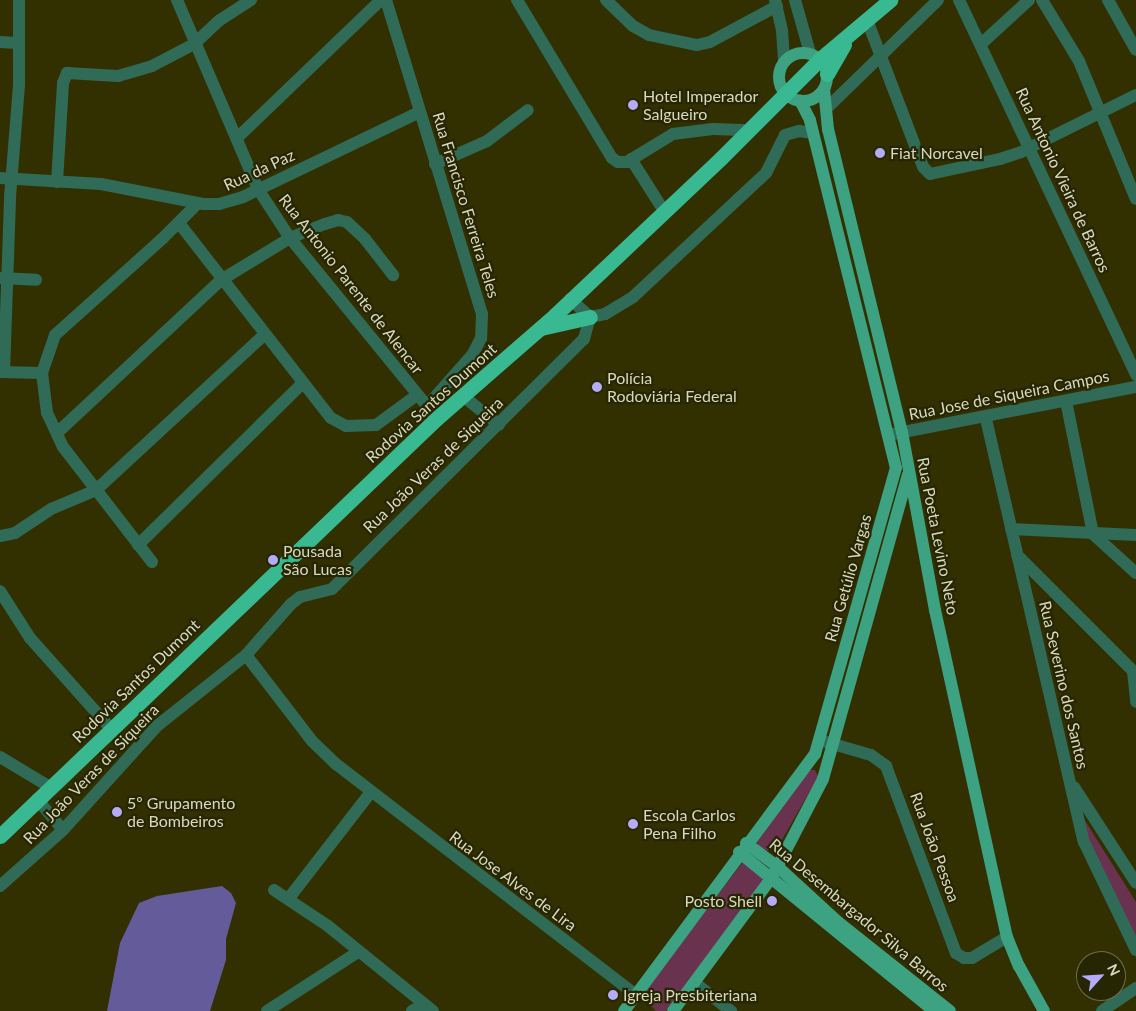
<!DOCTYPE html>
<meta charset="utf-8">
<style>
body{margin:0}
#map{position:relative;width:1136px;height:1011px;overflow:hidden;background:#323000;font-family:Lato,sans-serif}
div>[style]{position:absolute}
.green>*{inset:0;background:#69324f}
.water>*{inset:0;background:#645c9a}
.minor>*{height:12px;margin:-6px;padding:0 6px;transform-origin:6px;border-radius:6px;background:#306b57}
.major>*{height:12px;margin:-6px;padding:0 6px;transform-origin:6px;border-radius:6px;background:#3da282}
.major>.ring{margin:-6px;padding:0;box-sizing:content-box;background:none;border:12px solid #3da282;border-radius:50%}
.highway>*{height:15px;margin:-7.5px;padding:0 7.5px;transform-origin:7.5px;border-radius:7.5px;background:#38b992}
.dots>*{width:14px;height:14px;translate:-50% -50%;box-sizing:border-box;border:2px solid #272602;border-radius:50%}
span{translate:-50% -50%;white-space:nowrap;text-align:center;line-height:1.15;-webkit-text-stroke:4.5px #272602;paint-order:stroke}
.poi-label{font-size:16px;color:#d8d9c0}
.left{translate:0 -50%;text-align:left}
.right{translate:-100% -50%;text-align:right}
.street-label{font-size:16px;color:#d8d9c0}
.north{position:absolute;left:1076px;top:951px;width:50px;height:50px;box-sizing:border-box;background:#272602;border:1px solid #6e6e4e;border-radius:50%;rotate:64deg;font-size:14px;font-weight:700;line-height:20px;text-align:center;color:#d8d9c0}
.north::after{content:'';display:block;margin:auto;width:18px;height:22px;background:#b4acf9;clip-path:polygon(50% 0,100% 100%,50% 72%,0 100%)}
</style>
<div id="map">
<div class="green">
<div style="clip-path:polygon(809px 770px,815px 770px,818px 776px,815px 782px,779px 845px,764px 852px,758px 847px,757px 839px)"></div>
<div style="clip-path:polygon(1084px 819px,1136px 902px,1136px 938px,1087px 840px)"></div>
<div style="clip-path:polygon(743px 862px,766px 880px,666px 1011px,656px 1011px,641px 995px)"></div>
</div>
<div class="water">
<div style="clip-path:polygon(222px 886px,231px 893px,236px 903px,226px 939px,226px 960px,210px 1011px,107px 1011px,120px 943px,139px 903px,157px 896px)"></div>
</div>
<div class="minor">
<div style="left:177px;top:0;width:206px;rotate:66.8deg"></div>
<div style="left:258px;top:189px;width:59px;rotate:56.9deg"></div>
<div style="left:290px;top:238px;width:232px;rotate:50.8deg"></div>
<div style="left:386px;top:0;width:328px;rotate:73deg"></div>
<div style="left:482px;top:314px;width:24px;rotate:92deg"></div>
<div style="left:481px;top:338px;width:18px;rotate:117deg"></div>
<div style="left:473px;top:354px;width:69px;rotate:131.5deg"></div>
<div style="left:517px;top:0;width:184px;rotate:59deg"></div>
<div style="left:612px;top:158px;width:7px;rotate:34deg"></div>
<div style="left:618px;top:162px;width:9px"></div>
<div style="left:627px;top:162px;width:54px;rotate:-31.3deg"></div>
<div style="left:673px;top:134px;width:40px;rotate:-7.1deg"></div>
<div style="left:713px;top:129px;width:37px;rotate:2deg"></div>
<div style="left:606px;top:0;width:37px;rotate:44deg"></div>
<div style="left:633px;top:26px;width:18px;rotate:29deg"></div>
<div style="left:649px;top:35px;width:49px;rotate:11.8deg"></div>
<div style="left:697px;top:45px;width:13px;rotate:-13deg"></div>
<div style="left:710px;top:42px;width:76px;rotate:-28.2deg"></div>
<div style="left:775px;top:0;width:32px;rotate:77deg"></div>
<div style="left:782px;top:31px;width:31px;rotate:86deg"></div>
<div style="left:795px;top:0;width:55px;rotate:74.2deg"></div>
<div style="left:959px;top:0;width:415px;rotate:64.7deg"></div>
<div style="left:1042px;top:0;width:71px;rotate:58.8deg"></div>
<div style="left:1079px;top:61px;width:149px;rotate:67.6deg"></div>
<div style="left:1108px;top:0;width:57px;rotate:60.8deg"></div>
<div style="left:867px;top:20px;width:157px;rotate:69.1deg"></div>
<div style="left:923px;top:167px;width:10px;rotate:45deg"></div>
<div style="left:930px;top:174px;width:72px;rotate:-12.1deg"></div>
<div style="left:1000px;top:159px;width:22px;rotate:-18deg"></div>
<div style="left:1021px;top:152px;width:128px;rotate:-26.4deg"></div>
<div style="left:0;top:42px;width:18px;rotate:3deg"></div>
<div style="left:981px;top:44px;width:65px;rotate:-42.5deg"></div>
<div style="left:826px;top:109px;width:156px;rotate:-44.2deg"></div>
<div style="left:237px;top:138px;width:199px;rotate:-43.8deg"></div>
<div style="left:631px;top:159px;width:62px;rotate:57.6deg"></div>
<div style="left:435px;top:164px;width:57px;rotate:-23.9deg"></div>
<div style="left:487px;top:141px;width:51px;rotate:-37.1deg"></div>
<div style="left:0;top:178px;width:101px;rotate:3.4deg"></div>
<div style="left:101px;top:184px;width:105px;rotate:11deg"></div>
<div style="left:204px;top:204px;width:15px"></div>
<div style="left:219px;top:204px;width:25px;rotate:-16deg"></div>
<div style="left:243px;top:197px;width:196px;rotate:-25.7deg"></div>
<div style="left:57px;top:182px;width:99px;rotate:-86.5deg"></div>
<div style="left:63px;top:83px;width:11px;rotate:-68deg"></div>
<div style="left:67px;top:73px;width:51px;rotate:3.4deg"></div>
<div style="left:118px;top:76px;width:35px;rotate:-16deg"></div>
<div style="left:152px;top:66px;width:47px;rotate:-27.6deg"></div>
<div style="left:194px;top:44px;width:35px;rotate:-43deg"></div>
<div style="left:220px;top:20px;width:37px;rotate:-33deg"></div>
<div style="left:179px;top:223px;width:247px;rotate:52.1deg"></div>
<div style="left:331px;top:418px;width:17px;rotate:28deg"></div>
<div style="left:346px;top:426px;width:30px;rotate:-2deg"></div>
<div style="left:376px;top:425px;width:51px;rotate:-36.2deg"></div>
<div style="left:1px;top:278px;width:35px;rotate:3deg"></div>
<div style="left:570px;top:299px;width:27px;rotate:42deg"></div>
<div style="left:590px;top:317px;width:15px;rotate:-11deg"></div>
<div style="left:605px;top:314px;width:33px;rotate:-31deg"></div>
<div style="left:633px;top:297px;width:182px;rotate:-43deg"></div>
<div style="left:766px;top:173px;width:42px;rotate:-63.4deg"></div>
<div style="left:785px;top:135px;width:15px;rotate:-16deg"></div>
<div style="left:799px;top:131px;width:14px;rotate:8deg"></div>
<div style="left:0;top:372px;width:42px;rotate:1.4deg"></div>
<div style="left:4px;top:372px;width:175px;rotate:-88deg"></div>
<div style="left:10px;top:197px;width:113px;rotate:-85.4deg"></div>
<div style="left:19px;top:84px;width:84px;rotate:-90deg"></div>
<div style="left:463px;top:396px;width:46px;rotate:38.9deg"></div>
<div style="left:1066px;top:401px;width:136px;rotate:78.5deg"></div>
<div style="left:986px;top:419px;width:434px;rotate:77deg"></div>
<div style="left:1084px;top:842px;width:120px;rotate:64.3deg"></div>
<div style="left:57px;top:433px;width:224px;rotate:-43deg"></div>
<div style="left:221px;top:280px;width:81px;rotate:-31.3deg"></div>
<div style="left:290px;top:238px;width:38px;rotate:-22deg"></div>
<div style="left:325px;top:224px;width:14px;rotate:-17deg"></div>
<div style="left:338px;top:220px;width:9px;rotate:13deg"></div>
<div style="left:347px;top:222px;width:25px;rotate:43deg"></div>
<div style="left:365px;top:239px;width:46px;rotate:52.1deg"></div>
<div style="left:888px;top:435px;width:253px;rotate:-11deg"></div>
<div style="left:1011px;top:529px;width:125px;rotate:2.7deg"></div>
<div style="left:1093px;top:534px;width:58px;rotate:42.2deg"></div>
<div style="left:0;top:536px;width:15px;rotate:-11deg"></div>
<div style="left:15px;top:533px;width:43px;rotate:-33.7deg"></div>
<div style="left:51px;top:509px;width:49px;rotate:-22.9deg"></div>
<div style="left:96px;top:490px;width:230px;rotate:-42.7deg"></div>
<div style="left:138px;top:545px;width:231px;rotate:-44.5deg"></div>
<div style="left:1017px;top:555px;width:168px;rotate:45deg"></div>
<div style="left:152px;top:562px;width:145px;rotate:-127.7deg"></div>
<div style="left:63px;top:447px;width:38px;rotate:-115deg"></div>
<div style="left:47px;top:413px;width:40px;rotate:-97.1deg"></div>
<div style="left:42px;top:373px;width:40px;rotate:-71.1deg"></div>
<div style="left:55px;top:335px;width:144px;rotate:-41.9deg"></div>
<div style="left:162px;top:239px;width:51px;rotate:-45deg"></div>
<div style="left:0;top:591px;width:56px;rotate:57.4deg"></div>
<div style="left:30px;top:638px;width:123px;rotate:48.3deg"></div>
<div style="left:246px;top:655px;width:108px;rotate:52.5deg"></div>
<div style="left:312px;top:741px;width:33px;rotate:44deg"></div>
<div style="left:336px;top:764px;width:379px;rotate:37.6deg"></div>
<div style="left:1133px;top:671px;width:31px;rotate:84deg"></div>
<div style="left:819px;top:740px;width:54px;rotate:16.1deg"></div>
<div style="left:871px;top:755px;width:19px;rotate:36deg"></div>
<div style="left:886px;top:766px;width:200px;rotate:69.5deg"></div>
<div style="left:956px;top:953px;width:9px;rotate:32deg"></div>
<div style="left:964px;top:958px;width:8px"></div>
<div style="left:972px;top:958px;width:41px;rotate:-31deg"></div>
<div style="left:0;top:757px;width:58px;rotate:31deg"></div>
<div style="left:1074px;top:787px;width:114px;rotate:57.1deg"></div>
<div style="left:37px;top:799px;width:40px;rotate:50deg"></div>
<div style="left:0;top:886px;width:84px;rotate:-41.6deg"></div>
<div style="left:63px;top:830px;width:140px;rotate:-47.9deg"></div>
<div style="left:157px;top:726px;width:114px;rotate:-38.6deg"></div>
<div style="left:246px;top:655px;width:68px;rotate:-48.6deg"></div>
<div style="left:291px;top:604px;width:11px;rotate:-38deg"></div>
<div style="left:300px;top:597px;width:33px;rotate:-14deg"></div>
<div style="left:332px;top:589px;width:355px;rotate:-44.8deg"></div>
<div style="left:584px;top:339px;width:23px;rotate:-75deg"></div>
<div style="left:274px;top:890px;width:65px;rotate:33.7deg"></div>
<div style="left:328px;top:926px;width:135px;rotate:39deg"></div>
<div style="left:289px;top:898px;width:134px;rotate:-52.3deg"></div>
<div style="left:695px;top:983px;width:46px;rotate:37.9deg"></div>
<div style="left:267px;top:1011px;width:108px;rotate:-33deg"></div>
<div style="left:412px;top:1011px;width:14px;rotate:-30deg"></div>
<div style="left:1102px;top:1011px;width:41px;rotate:-34.1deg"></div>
</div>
<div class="major">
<div class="ring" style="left:779px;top:53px;width:36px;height:36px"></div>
<div style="left:824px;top:89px;width:40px;rotate:84.3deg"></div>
<div style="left:828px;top:129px;width:312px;rotate:76.3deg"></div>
<div style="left:902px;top:432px;width:181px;rotate:79.5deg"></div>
<div style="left:935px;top:610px;width:335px;rotate:77.6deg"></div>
<div style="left:1007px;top:937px;width:31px;rotate:68deg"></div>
<div style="left:1019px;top:966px;width:51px;rotate:60.9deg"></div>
<div style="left:746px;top:843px;width:40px;rotate:37deg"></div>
<div style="left:778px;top:867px;width:81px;rotate:42.5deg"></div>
<div style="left:838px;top:922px;width:143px;rotate:38.5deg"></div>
<div style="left:739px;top:852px;width:252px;rotate:39.2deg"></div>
<div style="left:624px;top:1011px;width:320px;rotate:-53.4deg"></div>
<div style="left:815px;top:754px;width:297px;rotate:-74.2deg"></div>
<div style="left:896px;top:468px;width:358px;rotate:-103.9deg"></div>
<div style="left:810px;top:120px;width:22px;rotate:-117deg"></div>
<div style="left:673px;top:1011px;width:167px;rotate:-53.5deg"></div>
<div style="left:772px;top:877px;width:110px;rotate:-62.5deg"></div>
<div style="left:823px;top:779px;width:316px;rotate:-74.4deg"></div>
</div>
<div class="highway">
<div style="left:827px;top:74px;width:34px;rotate:-60deg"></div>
<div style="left:541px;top:328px;width:50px;rotate:-12.7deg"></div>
<div style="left:0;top:836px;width:605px;rotate:-43.73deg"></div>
<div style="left:437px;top:418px;width:157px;rotate:-41.1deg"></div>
<div style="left:555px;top:315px;width:228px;rotate:-43.4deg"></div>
<div style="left:721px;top:158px;width:140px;rotate:-45deg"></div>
<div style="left:820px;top:59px;width:92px;rotate:-40.1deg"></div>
</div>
<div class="dots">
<div style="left:633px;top:105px;background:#b4acf9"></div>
<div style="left:880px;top:153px;background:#b4acf9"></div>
<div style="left:597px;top:387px;background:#b4acf9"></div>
<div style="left:273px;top:560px;background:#b4acf9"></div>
<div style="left:117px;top:812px;background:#b4acf9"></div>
<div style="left:633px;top:824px;background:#b4acf9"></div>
<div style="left:772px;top:901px;background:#b4acf9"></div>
<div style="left:613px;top:995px;background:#b4acf9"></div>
</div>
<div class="poi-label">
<span class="left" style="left:643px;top:105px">Hotel Imperador<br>Salgueiro</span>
<span class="left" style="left:890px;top:153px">Fiat Norcavel</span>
<span class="left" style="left:607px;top:387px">Polícia<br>Rodoviária Federal</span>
<span class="left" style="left:283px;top:560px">Pousada<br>São Lucas</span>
<span class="left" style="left:127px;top:812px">5º Grupamento<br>de Bombeiros</span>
<span class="left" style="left:643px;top:824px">Escola Carlos<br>Pena Filho</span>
<span class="right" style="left:762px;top:901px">Posto Shell</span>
<span class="left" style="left:623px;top:995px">Igreja Presbiteriana</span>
</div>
<div class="street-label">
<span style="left:259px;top:170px;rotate:-25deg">Rua da Paz</span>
<span style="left:1063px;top:180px;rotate:65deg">Rua Antonio Vieira de Barros</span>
<span style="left:466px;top:205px;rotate:73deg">Rua Francisco Ferreira Teles</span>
<span style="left:351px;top:284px;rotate:52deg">Rua Antonio Parente de Alencar</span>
<span style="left:1009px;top:395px;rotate:-11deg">Rua Jose de Siqueira Campos</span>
<span style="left:431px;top:403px;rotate:-42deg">Rodovia Santos Dumont</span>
<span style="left:433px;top:465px;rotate:-44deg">Rua João Veras de Siqueira</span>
<span style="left:938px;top:536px;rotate:79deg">Rua Poeta Levino Neto</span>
<span style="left:848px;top:578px;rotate:-74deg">Rua Getúlio Vargas</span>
<span style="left:136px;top:681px;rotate:-44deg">Rodovia Santos Dumont</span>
<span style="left:1064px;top:685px;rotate:77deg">Rua Severino dos Santos</span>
<span style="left:91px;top:774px;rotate:-46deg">Rua João Veras de Siqueira</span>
<span style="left:935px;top:847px;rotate:70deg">Rua João Pessoa</span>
<span style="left:513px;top:881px;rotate:37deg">Rua Jose Alves de Lira</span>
<span style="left:859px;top:915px;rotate:40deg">Rua Desembargador Silva Barros</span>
</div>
<div class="north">N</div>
</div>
